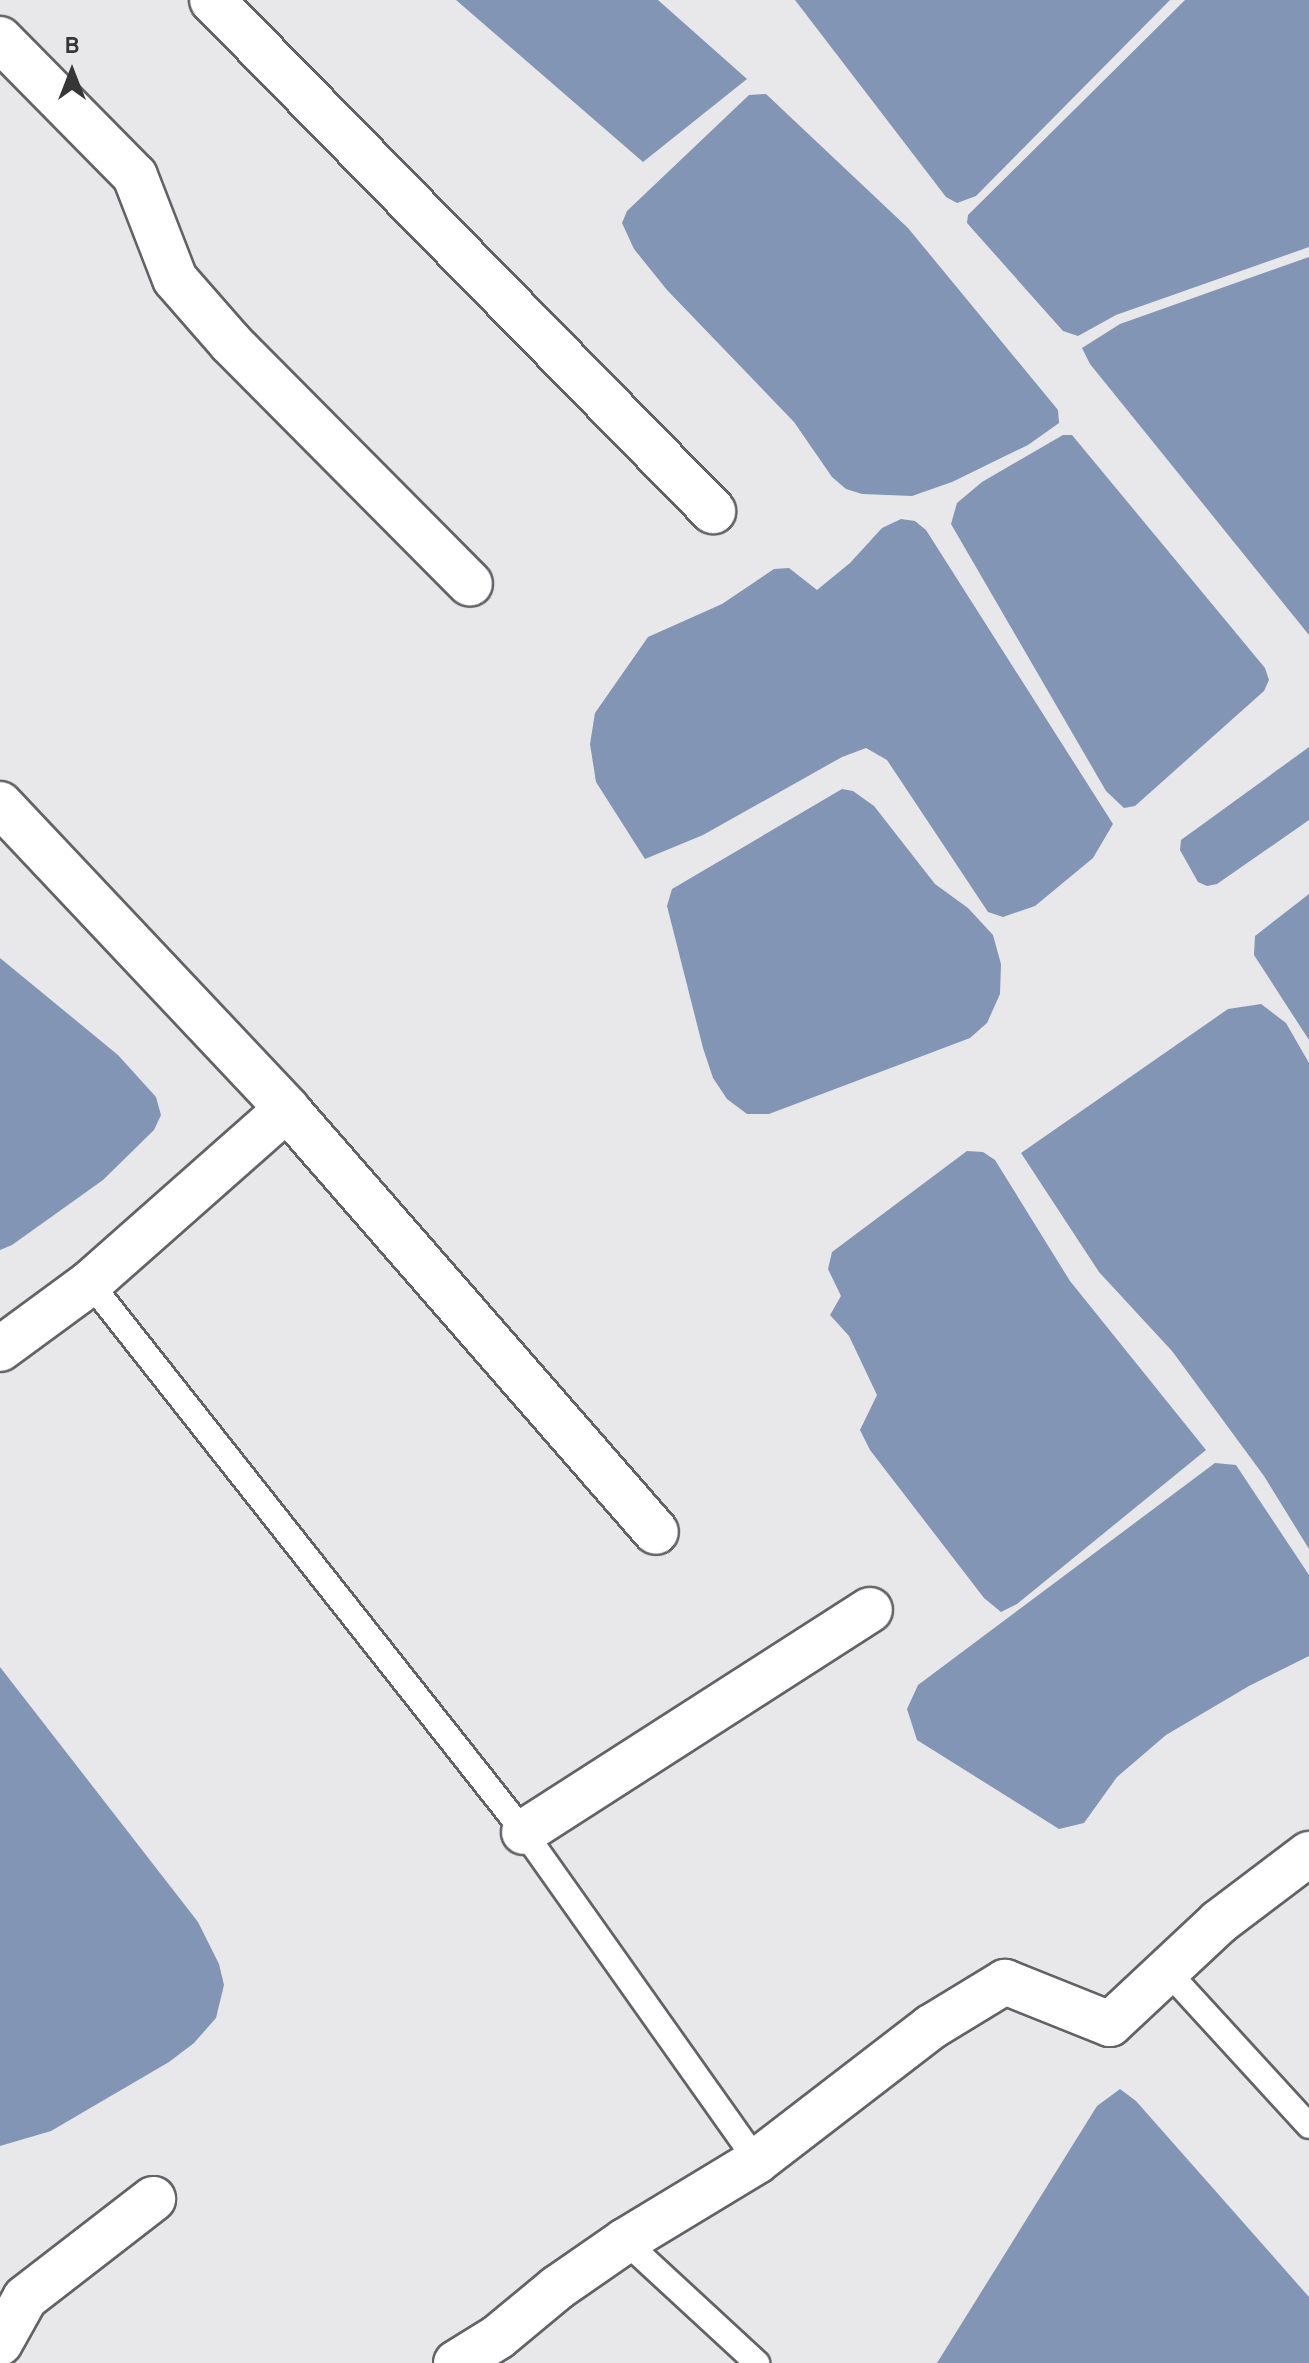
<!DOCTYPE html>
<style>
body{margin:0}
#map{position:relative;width:1309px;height:2363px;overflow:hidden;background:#e8e8eb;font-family:Overpass,sans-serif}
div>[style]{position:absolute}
.water>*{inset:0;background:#8295b4}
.roads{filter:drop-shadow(2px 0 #636366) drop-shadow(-2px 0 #636366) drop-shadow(0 2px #636366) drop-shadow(0 -2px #636366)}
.lane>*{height:24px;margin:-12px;padding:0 12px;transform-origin:12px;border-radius:12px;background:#fff}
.street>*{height:44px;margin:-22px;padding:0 22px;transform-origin:22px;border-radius:22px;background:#fff}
span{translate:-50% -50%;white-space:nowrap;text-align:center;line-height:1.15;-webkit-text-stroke:6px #e8e8eb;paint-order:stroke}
.north{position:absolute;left:32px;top:32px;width:80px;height:80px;-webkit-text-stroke:6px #e8e8eb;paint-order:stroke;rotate:0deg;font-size:22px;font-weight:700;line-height:32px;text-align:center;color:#363637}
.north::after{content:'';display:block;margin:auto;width:28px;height:36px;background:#363637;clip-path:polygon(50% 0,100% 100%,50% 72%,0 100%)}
</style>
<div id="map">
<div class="water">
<div style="clip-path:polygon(456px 0,658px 0,747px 79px,643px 162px)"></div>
<div style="clip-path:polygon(795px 0,1170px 0,976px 196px,957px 203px,946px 197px)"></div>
<div style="clip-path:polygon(1185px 0,1309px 0,1309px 247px,1116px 315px,1078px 336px,1063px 331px,967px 223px,968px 215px)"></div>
<div style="clip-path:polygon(766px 94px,908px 228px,1058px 410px,1059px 423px,1028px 445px,952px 482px,912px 496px,862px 494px,846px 489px,832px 477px,794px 422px,667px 290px,634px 249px,622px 223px,627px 211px,749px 95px)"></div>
<div style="clip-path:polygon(1309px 257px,1309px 635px,1090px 364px,1082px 348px,1120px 324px)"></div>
<div style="clip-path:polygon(1063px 435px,1072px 435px,1265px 668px,1269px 680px,1264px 691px,1135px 806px,1124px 808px,1106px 791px,951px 524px,957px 503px,982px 482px)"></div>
<div style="clip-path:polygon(901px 519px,915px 521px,926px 530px,1113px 824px,1093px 858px,1035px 906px,1003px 917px,988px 912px,887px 760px,866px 748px,842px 757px,703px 835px,645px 859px,596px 782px,590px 744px,595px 713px,648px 637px,722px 604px,774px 569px,789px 568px,817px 590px,850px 563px,882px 528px)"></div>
<div style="clip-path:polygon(1309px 747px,1309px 820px,1217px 884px,1207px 886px,1198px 882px,1180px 850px,1181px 840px)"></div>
<div style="clip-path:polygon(842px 789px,853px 791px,874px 806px,935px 884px,968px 908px,993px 935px,1001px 964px,1000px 994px,987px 1023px,970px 1038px,769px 1114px,747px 1114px,727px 1099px,713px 1078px,703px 1048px,667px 906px,672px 889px)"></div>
<div style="clip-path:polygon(1309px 894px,1309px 1040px,1254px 955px,1255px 936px)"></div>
<div style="clip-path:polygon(0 958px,118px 1055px,156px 1097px,161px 1115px,154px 1130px,103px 1180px,12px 1245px,0 1250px)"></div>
<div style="clip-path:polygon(1261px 1004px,1286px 1023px,1309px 1063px,1309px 1549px,1264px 1476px,1172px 1351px,1099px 1272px,1021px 1153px,1228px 1009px)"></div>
<div style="clip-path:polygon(967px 1151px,983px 1152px,995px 1160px,1070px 1281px,1206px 1450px,1017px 1604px,1001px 1612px,984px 1598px,870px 1450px,860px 1430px,877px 1395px,849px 1336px,830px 1315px,841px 1296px,828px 1269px,832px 1252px)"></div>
<div style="clip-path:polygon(1215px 1463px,1236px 1465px,1309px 1575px,1309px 1656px,1249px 1686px,1166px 1735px,1117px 1777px,1084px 1823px,1059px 1829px,917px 1740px,907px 1709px,918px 1685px)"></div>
<div style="clip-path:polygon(0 1667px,198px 1922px,219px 1964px,224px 1985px,216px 2018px,194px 2043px,169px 2062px,51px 2131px,0 2146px)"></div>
<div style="clip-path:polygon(1120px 2089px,1136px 2101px,1309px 2297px,1309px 2363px,937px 2363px,1097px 2106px)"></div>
</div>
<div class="roads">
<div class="lane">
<div style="left:90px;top:1283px;width:700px;rotate:51.67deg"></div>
<div style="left:524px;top:1832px;width:403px;rotate:54.7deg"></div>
<div style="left:1167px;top:1971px;width:210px;rotate:47.5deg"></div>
<div style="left:625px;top:2241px;width:180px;rotate:42.7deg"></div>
</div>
<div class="street">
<div style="left:212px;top:0;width:716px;rotate:45.57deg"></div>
<div style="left:0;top:39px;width:192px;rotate:45.4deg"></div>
<div style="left:135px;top:176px;width:110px;rotate:68.8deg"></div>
<div style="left:175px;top:279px;width:85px;rotate:48.8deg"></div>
<div style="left:231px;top:343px;width:339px;rotate:45.2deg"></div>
<div style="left:0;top:804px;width:419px;rotate:46.7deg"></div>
<div style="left:287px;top:1109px;width:561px;rotate:48.9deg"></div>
<div style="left:0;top:1349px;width:112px;rotate:-36.3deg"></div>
<div style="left:90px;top:1283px;width:263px;rotate:-41.5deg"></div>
<div style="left:524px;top:1832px;width:411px;rotate:-32.7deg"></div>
<div style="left:0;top:2343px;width:51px;rotate:-60.9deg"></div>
<div style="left:25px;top:2298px;width:162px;rotate:-37.7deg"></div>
<div style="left:456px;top:2363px;width:49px;rotate:-31.8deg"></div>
<div style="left:498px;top:2337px;width:77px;rotate:-39.7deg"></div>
<div style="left:557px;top:2288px;width:83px;rotate:-34.7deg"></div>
<div style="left:625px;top:2241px;width:154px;rotate:-31.2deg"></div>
<div style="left:757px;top:2161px;width:220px;rotate:-37.6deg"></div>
<div style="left:931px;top:2027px;width:87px;rotate:-31.3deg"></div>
<div style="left:1005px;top:1982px;width:113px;rotate:21.8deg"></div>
<div style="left:1110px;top:2024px;width:149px;rotate:-43.1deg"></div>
<div style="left:1219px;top:1922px;width:113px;rotate:-37.1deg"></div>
</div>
</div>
<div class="north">B</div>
</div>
